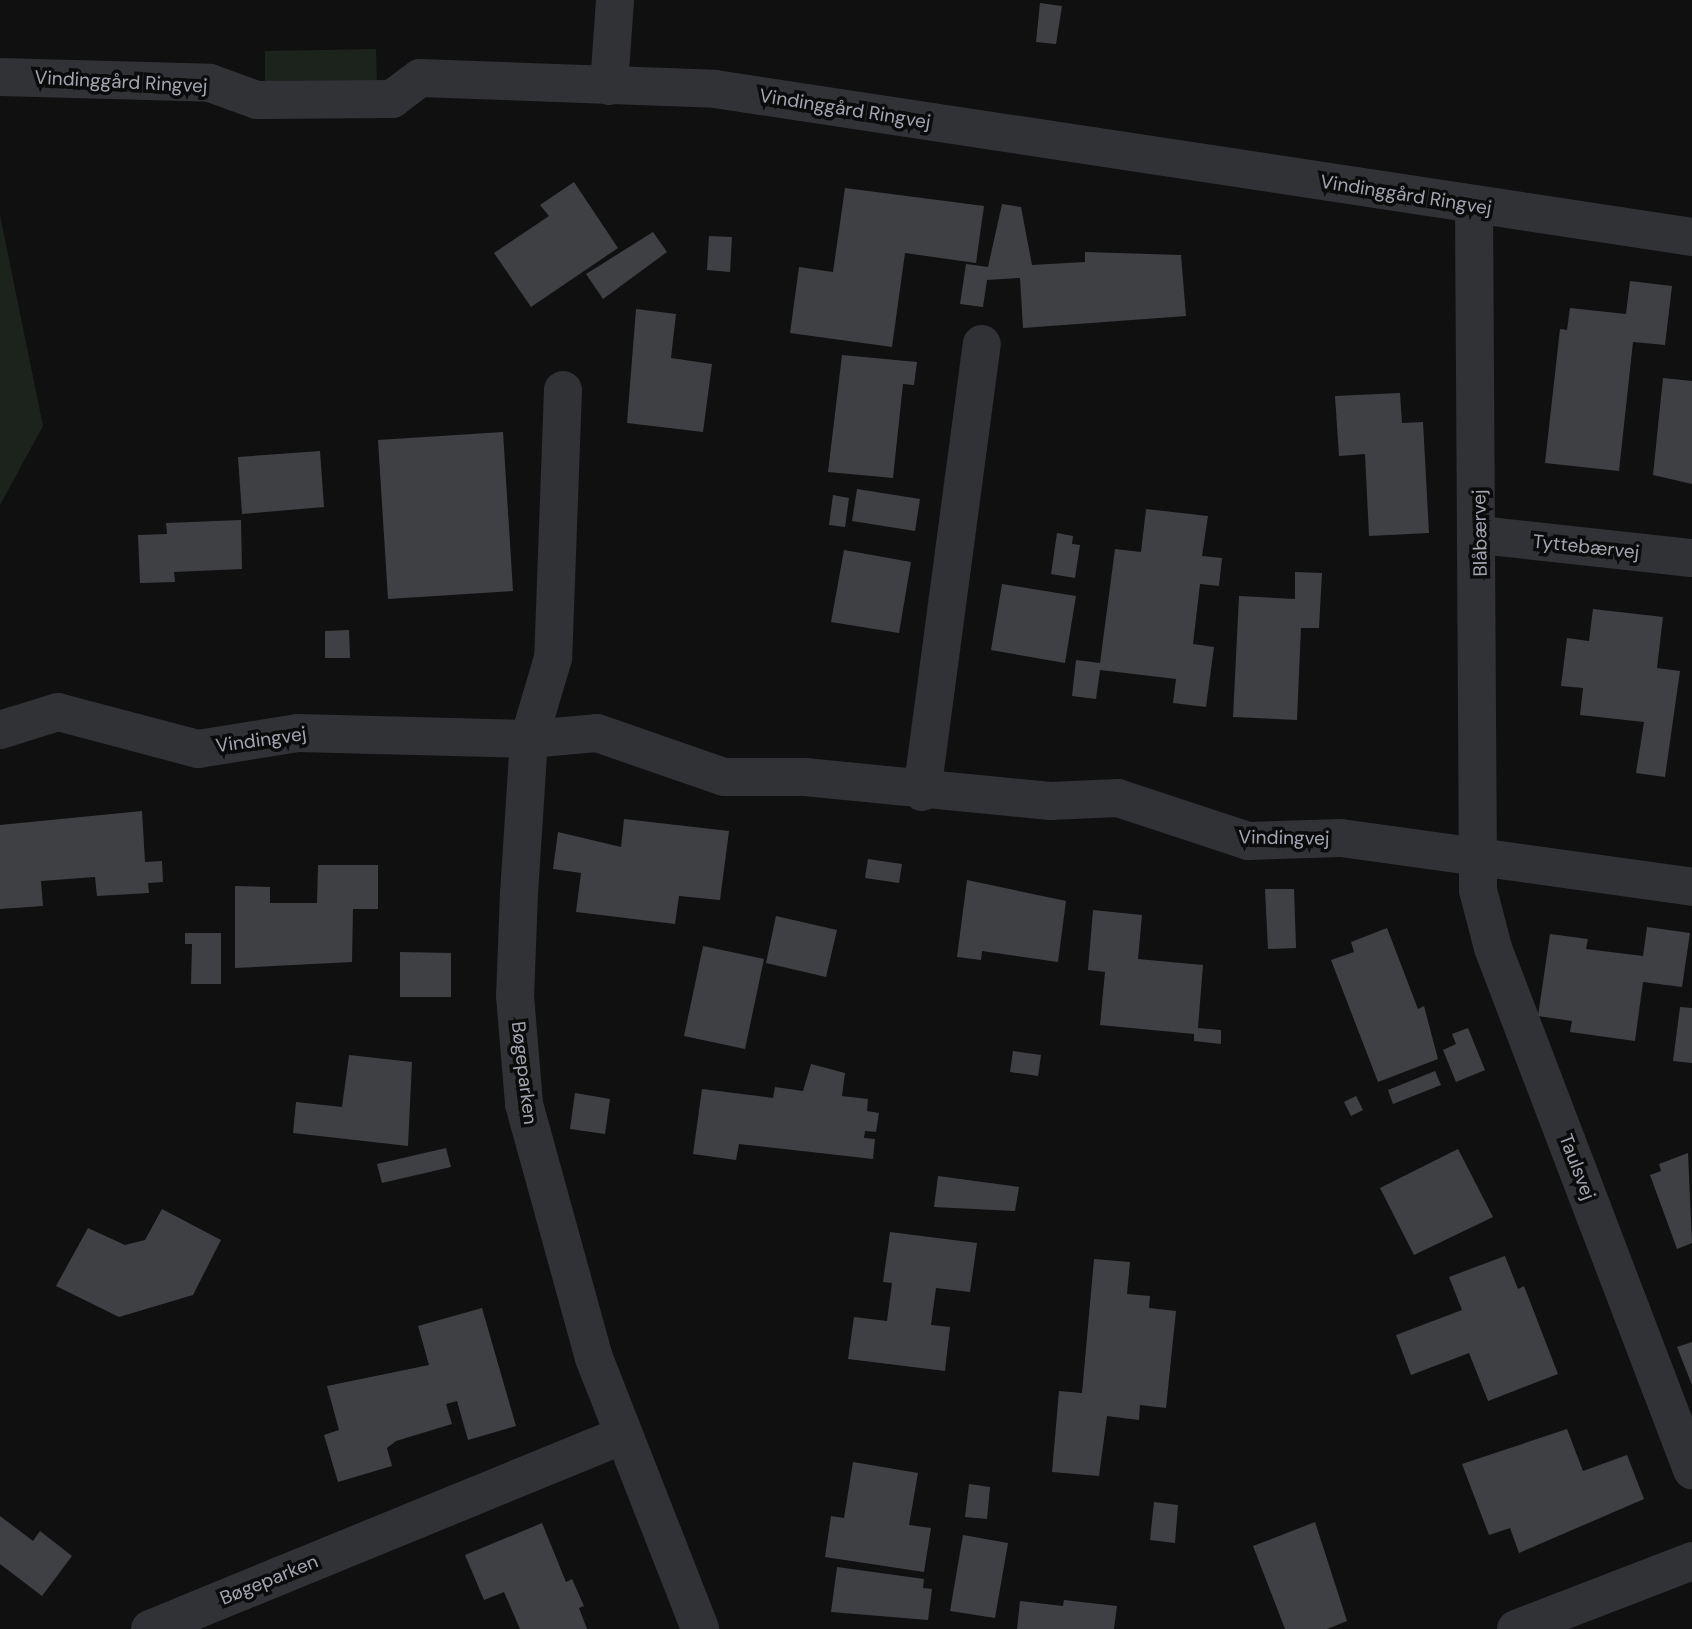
<!DOCTYPE html>
<meta charset="utf-8">
<style>
body{margin:0}
#map{position:relative;width:1692px;height:1629px;overflow:hidden;background:#101011;font-family:"DM Sans",sans-serif}
div>[style]{position:absolute}
.green>*{inset:0;background:#1c231d}
.building>*{inset:0;background:#3f4044}
.minor>*{height:38px;margin:-19px;padding:0 19px;transform-origin:19px;border-radius:19px;background:#313236}
.tertiary>*{height:38px;margin:-19px;padding:0 19px;transform-origin:19px;border-radius:19px;background:#313236}
span{translate:-50% -50%;white-space:nowrap;text-align:center;line-height:1.15;-webkit-text-stroke:7px #0b0b0c;paint-order:stroke}
.street-label{font-size:19px;color:#a2a6b1}
</style>
<div id="map">
<div class="green">
<div style="clip-path:polygon(376px 49px,377px 84px,265px 86px,265px 51px)"></div>
<div style="clip-path:polygon(0 215px,43px 426px,0 505px)"></div>
</div>
<div class="building">
<div style="clip-path:polygon(1040px 3px,1062px 6px,1056px 44px,1036px 42px)"></div>
<div style="clip-path:polygon(574px 182px,618px 248px,531px 307px,494px 253px,549px 216px,540px 205px)"></div>
<div style="clip-path:polygon(845px 188px,984px 206px,976px 263px,905px 253px,892px 347px,790px 333px,799px 267px,833px 272px)"></div>
<div style="clip-path:polygon(1002px 204px,1021px 207px,1032px 265px,1085px 262px,1085px 252px,1181px 255px,1186px 316px,1023px 328px,1020px 278px,987px 280px,983px 307px,960px 304px,966px 264px,988px 267px)"></div>
<div style="clip-path:polygon(653px 232px,667px 252px,603px 299px,586px 274px)"></div>
<div style="clip-path:polygon(709px 236px,732px 237px,730px 272px,707px 270px)"></div>
<div style="clip-path:polygon(1630px 281px,1672px 286px,1665px 345px,1633px 342px,1619px 471px,1545px 463px,1560px 329px,1567px 330px,1570px 308px,1626px 314px)"></div>
<div style="clip-path:polygon(636px 309px,676px 314px,671px 358px,712px 364px,703px 432px,627px 423px)"></div>
<div style="clip-path:polygon(842px 355px,917px 362px,914px 385px,903px 384px,893px 478px,828px 472px)"></div>
<div style="clip-path:polygon(1663px 378px,1692px 381px,1692px 484px,1653px 475px)"></div>
<div style="clip-path:polygon(1400px 393px,1402px 423px,1423px 422px,1429px 533px,1369px 536px,1365px 454px,1339px 456px,1335px 396px)"></div>
<div style="clip-path:polygon(503px 432px,513px 591px,388px 599px,378px 440px)"></div>
<div style="clip-path:polygon(320px 451px,324px 507px,242px 514px,238px 457px)"></div>
<div style="clip-path:polygon(857px 489px,920px 499px,915px 531px,852px 521px)"></div>
<div style="clip-path:polygon(833px 495px,849px 498px,845px 527px,829px 525px)"></div>
<div style="clip-path:polygon(1146px 509px,1208px 516px,1202px 556px,1222px 558px,1219px 586px,1200px 584px,1193px 644px,1214px 647px,1206px 707px,1173px 703px,1176px 679px,1100px 670px,1096px 699px,1072px 696px,1076px 660px,1100px 663px,1115px 549px,1141px 552px)"></div>
<div style="clip-path:polygon(241px 520px,242px 569px,174px 572px,175px 582px,140px 583px,138px 535px,167px 534px,166px 523px)"></div>
<div style="clip-path:polygon(1057px 533px,1073px 536px,1072px 544px,1080px 545px,1075px 578px,1051px 574px)"></div>
<div style="clip-path:polygon(844px 550px,911px 562px,899px 633px,831px 622px)"></div>
<div style="clip-path:polygon(1295px 572px,1322px 573px,1319px 628px,1301px 628px,1297px 720px,1233px 717px,1239px 596px,1295px 599px)"></div>
<div style="clip-path:polygon(1002px 584px,1076px 596px,1065px 663px,991px 650px)"></div>
<div style="clip-path:polygon(1593px 609px,1663px 617px,1657px 668px,1680px 671px,1665px 777px,1636px 773px,1644px 722px,1580px 715px,1583px 688px,1561px 686px,1567px 638px,1589px 641px)"></div>
<div style="clip-path:polygon(349px 630px,350px 658px,325px 658px,325px 631px)"></div>
<div style="clip-path:polygon(142px 811px,145px 862px,162px 861px,163px 882px,148px 883px,149px 893px,97px 896px,95px 877px,41px 881px,43px 906px,0 909px,0 825px)"></div>
<div style="clip-path:polygon(624px 819px,729px 831px,720px 900px,679px 896px,675px 924px,576px 912px,581px 873px,553px 869px,558px 832px,621px 847px)"></div>
<div style="clip-path:polygon(868px 859px,902px 864px,899px 883px,865px 878px)"></div>
<div style="clip-path:polygon(318px 865px,378px 865px,378px 909px,353px 909px,352px 962px,235px 968px,235px 886px,270px 887px,270px 903px,317px 903px)"></div>
<div style="clip-path:polygon(967px 880px,1066px 901px,1058px 962px,982px 951px,981px 960px,957px 957px)"></div>
<div style="clip-path:polygon(1265px 889px,1294px 889px,1296px 948px,1268px 949px)"></div>
<div style="clip-path:polygon(1093px 910px,1142px 915px,1138px 959px,1203px 965px,1198px 1028px,1221px 1030px,1221px 1044px,1194px 1041px,1194px 1034px,1100px 1025px,1105px 972px,1088px 970px)"></div>
<div style="clip-path:polygon(776px 916px,837px 930px,826px 977px,766px 963px)"></div>
<div style="clip-path:polygon(1647px 927px,1690px 933px,1682px 987px,1643px 982px,1635px 1041px,1570px 1032px,1572px 1021px,1538px 1016px,1550px 934px,1588px 939px,1586px 949px,1643px 956px)"></div>
<div style="clip-path:polygon(1387px 928px,1418px 1009px,1424px 1006px,1438px 1059px,1378px 1082px,1331px 960px,1354px 952px,1351px 942px)"></div>
<div style="clip-path:polygon(185px 933px,221px 933px,221px 984px,191px 984px,192px 944px,185px 944px)"></div>
<div style="clip-path:polygon(703px 946px,764px 959px,745px 1049px,684px 1036px)"></div>
<div style="clip-path:polygon(400px 952px,451px 953px,451px 997px,400px 997px)"></div>
<div style="clip-path:polygon(1680px 1007px,1692px 1008px,1692px 1063px,1673px 1061px)"></div>
<div style="clip-path:polygon(1468px 1028px,1485px 1070px,1456px 1082px,1443px 1050px,1456px 1044px,1452px 1034px)"></div>
<div style="clip-path:polygon(1013px 1051px,1041px 1055px,1038px 1076px,1010px 1072px)"></div>
<div style="clip-path:polygon(349px 1055px,412px 1062px,408px 1146px,293px 1133px,296px 1102px,342px 1107px)"></div>
<div style="clip-path:polygon(811px 1064px,845px 1073px,842px 1096px,868px 1099px,867px 1111px,879px 1113px,876px 1132px,865px 1131px,864px 1138px,875px 1139px,873px 1159px,739px 1144px,736px 1160px,693px 1154px,702px 1089px,773px 1098px,775px 1087px,803px 1091px)"></div>
<div style="clip-path:polygon(1435px 1071px,1441px 1085px,1393px 1104px,1388px 1090px)"></div>
<div style="clip-path:polygon(575px 1093px,610px 1099px,605px 1134px,570px 1129px)"></div>
<div style="clip-path:polygon(1356px 1096px,1363px 1110px,1351px 1116px,1344px 1102px)"></div>
<div style="clip-path:polygon(446px 1148px,451px 1167px,382px 1183px,377px 1164px)"></div>
<div style="clip-path:polygon(1458px 1149px,1493px 1217px,1414px 1255px,1380px 1188px)"></div>
<div style="clip-path:polygon(1688px 1153px,1692px 1243px,1677px 1249px,1650px 1175px,1661px 1171px,1659px 1164px)"></div>
<div style="clip-path:polygon(938px 1176px,1019px 1187px,1015px 1211px,934px 1207px)"></div>
<div style="clip-path:polygon(162px 1209px,221px 1240px,193px 1295px,119px 1317px,56px 1286px,88px 1228px,125px 1245px,145px 1240px)"></div>
<div style="clip-path:polygon(890px 1232px,977px 1243px,970px 1292px,936px 1288px,931px 1325px,950px 1327px,945px 1371px,848px 1359px,854px 1317px,887px 1321px,892px 1283px,883px 1282px)"></div>
<div style="clip-path:polygon(1505px 1256px,1518px 1289px,1524px 1286px,1558px 1374px,1488px 1401px,1469px 1353px,1411px 1375px,1396px 1335px,1462px 1310px,1449px 1277px)"></div>
<div style="clip-path:polygon(1094px 1259px,1130px 1262px,1127px 1294px,1150px 1296px,1149px 1308px,1176px 1311px,1166px 1408px,1140px 1405px,1139px 1420px,1107px 1416px,1099px 1476px,1052px 1472px,1059px 1391px,1082px 1393px)"></div>
<div style="clip-path:polygon(482px 1308px,516px 1426px,468px 1440px,457px 1401px,446px 1404px,452px 1424px,396px 1441px,387px 1448px,392px 1466px,338px 1482px,324px 1435px,339px 1430px,327px 1386px,429px 1365px,418px 1326px)"></div>
<div style="clip-path:polygon(1692px 1342px,1692px 1385px,1677px 1347px)"></div>
<div style="clip-path:polygon(1567px 1429px,1583px 1471px,1627px 1455px,1644px 1499px,1519px 1553px,1510px 1528px,1489px 1535px,1462px 1464px)"></div>
<div style="clip-path:polygon(853px 1462px,918px 1473px,909px 1525px,931px 1528px,924px 1572px,825px 1557px,831px 1516px,844px 1518px)"></div>
<div style="clip-path:polygon(969px 1484px,990px 1487px,987px 1519px,965px 1517px)"></div>
<div style="clip-path:polygon(1154px 1502px,1178px 1505px,1175px 1543px,1150px 1540px)"></div>
<div style="clip-path:polygon(0 1516px,33px 1541px,40px 1531px,72px 1556px,42px 1596px,0 1564px)"></div>
<div style="clip-path:polygon(1315px 1522px,1347px 1621px,1327px 1629px,1285px 1629px,1253px 1546px)"></div>
<div style="clip-path:polygon(542px 1523px,566px 1582px,572px 1579px,584px 1606px,579px 1608px,587px 1629px,520px 1629px,504px 1592px,484px 1600px,465px 1555px)"></div>
<div style="clip-path:polygon(963px 1535px,1008px 1543px,995px 1618px,950px 1611px)"></div>
<div style="clip-path:polygon(837px 1567px,924px 1579px,923px 1588px,932px 1589px,928px 1620px,831px 1612px)"></div>
<div style="clip-path:polygon(1064px 1600px,1117px 1606px,1114px 1629px,1017px 1629px,1020px 1601px,1063px 1606px)"></div>
</div>
<div class="minor">
<div style="left:609px;top:86px;width:86px;rotate:-86deg"></div>
<div style="left:1474px;top:206px;width:684px;rotate:89.66deg"></div>
<div style="left:1478px;top:890px;width:60px;rotate:75.5deg"></div>
<div style="left:1493px;top:948px;width:559px;rotate:69.13deg"></div>
<div style="left:563px;top:390px;width:268px;rotate:92.1deg"></div>
<div style="left:553px;top:658px;width:84px;rotate:106.5deg"></div>
<div style="left:529px;top:739px;width:154px;rotate:93.7deg"></div>
<div style="left:519px;top:893px;width:103px;rotate:92.2deg"></div>
<div style="left:515px;top:996px;width:108px;rotate:85.2deg"></div>
<div style="left:524px;top:1104px;width:263px;rotate:74.6deg"></div>
<div style="left:594px;top:1358px;width:291px;rotate:68.6deg"></div>
<div style="left:1480px;top:535px;width:213px;rotate:6.2deg"></div>
<div style="left:0;top:730px;width:61px;rotate:-17.2deg"></div>
<div style="left:58px;top:712px;width:145px;rotate:14.8deg"></div>
<div style="left:198px;top:749px;width:101px;rotate:-9.1deg"></div>
<div style="left:298px;top:733px;width:231px;rotate:1.5deg"></div>
<div style="left:529px;top:739px;width:68px;rotate:-5deg"></div>
<div style="left:597px;top:733px;width:134px;rotate:19.1deg"></div>
<div style="left:724px;top:777px;width:81px"></div>
<div style="left:805px;top:777px;width:246px;rotate:5.6deg"></div>
<div style="left:1050px;top:801px;width:68px;rotate:-2.5deg"></div>
<div style="left:1118px;top:798px;width:137px;rotate:18.3deg"></div>
<div style="left:1248px;top:841px;width:93px;rotate:-1.8deg"></div>
<div style="left:1341px;top:838px;width:354px;rotate:7.9deg"></div>
<div style="left:922px;top:792px;width:452px;rotate:-82.4deg"></div>
<div style="left:150px;top:1629px;width:509px;rotate:-22.28deg"></div>
<div style="left:1516px;top:1629px;width:189px;rotate:-21.1deg"></div>
</div>
<div class="tertiary">
<div style="left:0;top:77px;width:210px;rotate:1.6deg"></div>
<div style="left:210px;top:83px;width:50px;rotate:19.9deg"></div>
<div style="left:257px;top:100px;width:135px;rotate:-0.4deg"></div>
<div style="left:392px;top:99px;width:35px;rotate:-37deg"></div>
<div style="left:420px;top:78px;width:295px;rotate:2.1deg"></div>
<div style="left:715px;top:89px;width:988px;rotate:8.61deg"></div>
</div>
<div class="street-label">
<span style="left:121px;top:82px;rotate:3deg">Vindinggård Ringvej</span>
<span style="left:845px;top:109px;rotate:9deg">Vindinggård Ringvej</span>
<span style="left:1406px;top:195px;rotate:9deg">Vindinggård Ringvej</span>
<span style="left:1480px;top:533px;rotate:-91deg">Blåbærvej</span>
<span style="left:1586px;top:547px;rotate:6deg">Tyttebærvej</span>
<span style="left:261px;top:740px;rotate:-8deg">Vindingvej</span>
<span style="left:1284px;top:838px;rotate:1deg">Vindingvej</span>
<span style="left:524px;top:1073px;rotate:83deg">Bøgeparken</span>
<span style="left:1577px;top:1167px;rotate:69deg">Taulsvej</span>
<span style="left:269px;top:1580px;rotate:-22deg">Bøgeparken</span>
</div>
</div>
